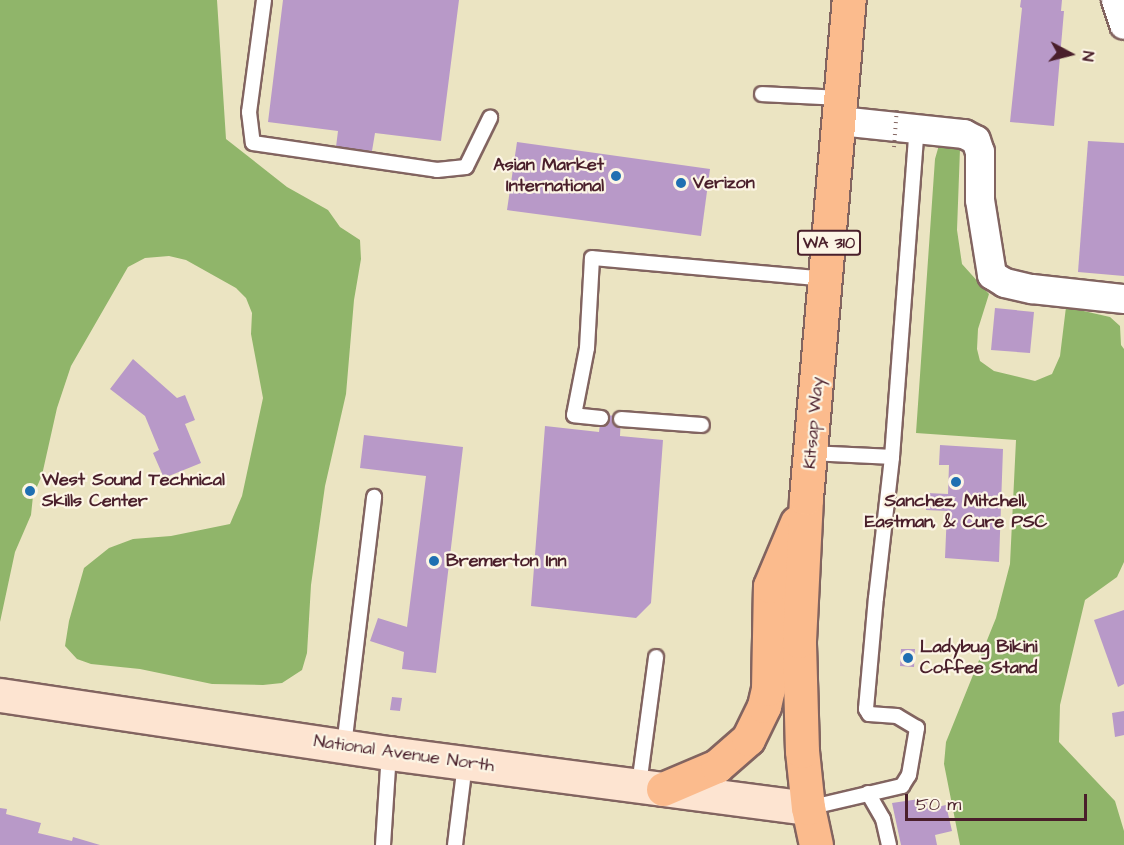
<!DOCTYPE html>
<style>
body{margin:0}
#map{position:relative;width:1124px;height:845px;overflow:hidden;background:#ebe4c2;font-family:"Architects Daughter",sans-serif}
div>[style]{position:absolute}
.forest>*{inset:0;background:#90b56a}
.building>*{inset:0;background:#b899c8}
.roads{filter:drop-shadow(2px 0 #826460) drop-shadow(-2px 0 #826460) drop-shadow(0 2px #826460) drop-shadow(0 -2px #826460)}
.lane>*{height:14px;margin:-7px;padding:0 7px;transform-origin:7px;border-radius:7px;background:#fff}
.street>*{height:28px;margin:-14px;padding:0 14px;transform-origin:14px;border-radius:14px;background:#fff}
.secondary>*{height:33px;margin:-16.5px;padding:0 16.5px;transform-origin:16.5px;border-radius:16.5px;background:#fde4d1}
.primary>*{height:33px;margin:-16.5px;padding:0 16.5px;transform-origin:16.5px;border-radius:16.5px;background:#fbbb8d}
.path-bridge>*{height:4px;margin-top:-2px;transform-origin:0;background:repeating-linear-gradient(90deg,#826460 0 1.5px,transparent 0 6px)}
.dots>*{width:16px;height:16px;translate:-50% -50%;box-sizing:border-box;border:3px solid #fcf5e5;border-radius:50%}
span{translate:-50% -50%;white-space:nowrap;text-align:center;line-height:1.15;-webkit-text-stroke:4.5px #fcf5e5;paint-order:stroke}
.shield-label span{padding:2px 4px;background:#fcf5e5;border:2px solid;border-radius:4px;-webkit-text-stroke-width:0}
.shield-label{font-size:16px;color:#4a1f2b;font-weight:700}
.poi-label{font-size:18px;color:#4a1f2b;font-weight:700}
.right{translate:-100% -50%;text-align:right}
.left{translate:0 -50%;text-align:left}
.street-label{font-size:18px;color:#4a1f2b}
.north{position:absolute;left:1040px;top:24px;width:60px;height:60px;-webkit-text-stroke:4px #fcf5e5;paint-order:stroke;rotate:97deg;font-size:16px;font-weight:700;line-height:24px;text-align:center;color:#4a1f2b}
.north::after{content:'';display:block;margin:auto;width:21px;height:27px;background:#4a1f2b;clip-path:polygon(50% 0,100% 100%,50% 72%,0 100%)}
.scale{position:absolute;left:905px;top:794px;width:182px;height:27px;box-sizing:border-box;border:3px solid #4a1f2b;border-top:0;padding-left:8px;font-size:18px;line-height:21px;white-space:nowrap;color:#4a1f2b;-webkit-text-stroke:4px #fcf5e5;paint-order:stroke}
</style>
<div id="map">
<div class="forest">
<div style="clip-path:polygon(0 0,217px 0,226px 139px,287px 187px,328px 210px,340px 227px,360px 240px,361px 259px,354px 300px,346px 394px,325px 486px,311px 585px,307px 653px,302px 670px,282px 683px,263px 685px,212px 684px,140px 669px,91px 664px,77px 659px,65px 646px,69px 621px,84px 568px,109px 548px,133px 539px,171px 536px,230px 524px,242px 496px,263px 398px,251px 334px,252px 313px,246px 298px,236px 288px,186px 260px,169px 256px,145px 258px,128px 267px,71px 366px,57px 408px,42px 475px,33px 496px,31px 515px,15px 552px,0 622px)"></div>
<div style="clip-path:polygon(949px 143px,960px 149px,957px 230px,962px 264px,989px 294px,978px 329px,977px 349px,980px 361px,994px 371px,1035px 381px,1052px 374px,1060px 356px,1066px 307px,1110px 317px,1120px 326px,1121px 345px,1124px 349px,1124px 562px,1117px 577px,1085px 600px,1060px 705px,1059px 742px,1115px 801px,1124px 831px,1124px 845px,960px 845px,944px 764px,946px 742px,996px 618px,1010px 564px,1016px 440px,916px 433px,935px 159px,939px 145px)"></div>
</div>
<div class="building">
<div style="clip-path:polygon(283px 0,459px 0,441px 141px,375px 133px,372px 151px,336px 147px,338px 131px,268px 122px)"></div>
<div style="clip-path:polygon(1021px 0,1062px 0,1061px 11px,1064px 11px,1054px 126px,1010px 122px,1022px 8px,1020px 7px)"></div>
<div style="clip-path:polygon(1088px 141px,1124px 143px,1124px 276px,1078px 272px)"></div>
<div style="clip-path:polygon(517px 142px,710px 169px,701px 236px,507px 210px)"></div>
<div style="clip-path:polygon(995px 308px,1034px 312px,1030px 353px,991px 350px)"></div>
<div style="clip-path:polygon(133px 359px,177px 398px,185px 395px,195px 420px,185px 424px,201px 463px,164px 478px,153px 453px,159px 450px,145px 416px,110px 389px)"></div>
<div style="clip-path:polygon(601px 415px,621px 416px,620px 436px,663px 440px,651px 603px,636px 618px,531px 606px,545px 426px,599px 432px)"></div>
<div style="clip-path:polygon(364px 435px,463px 447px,436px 673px,402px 669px,404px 652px,370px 641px,378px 618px,407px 627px,426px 476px,360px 468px)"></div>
<div style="clip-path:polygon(940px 445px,1003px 449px,999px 562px,945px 558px,947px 511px,926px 510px,927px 493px,948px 494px,949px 465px,939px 465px)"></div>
<div style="clip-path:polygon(1124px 610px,1124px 684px,1118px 687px,1094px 620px)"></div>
<div style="clip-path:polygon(901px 649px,915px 649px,914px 667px,900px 666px)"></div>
<div style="clip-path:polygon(392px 697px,402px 698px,400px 711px,390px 710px)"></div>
<div style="clip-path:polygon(1124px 711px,1124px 735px,1115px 737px,1112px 713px)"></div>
<div style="clip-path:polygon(926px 798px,928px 809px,946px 805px,952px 831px,935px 835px,937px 845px,901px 845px,892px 803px)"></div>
<div style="clip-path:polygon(0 808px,7px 809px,6px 814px,41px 823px,38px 833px,72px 841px,73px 837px,100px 845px,0 845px)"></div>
</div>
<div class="roads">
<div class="lane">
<div style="left:264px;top:0;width:113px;rotate:97.6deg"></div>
<div style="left:249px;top:112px;width:31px;rotate:83deg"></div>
<div style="left:253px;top:143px;width:186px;rotate:8.3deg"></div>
<div style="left:437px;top:170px;width:29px;rotate:-6deg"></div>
<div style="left:466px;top:167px;width:55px;rotate:-63.9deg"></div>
<div style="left:762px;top:94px;width:78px;rotate:2.9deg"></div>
<div style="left:601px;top:418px;width:27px;rotate:-174deg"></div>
<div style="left:574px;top:415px;width:68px;rotate:-79deg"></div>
<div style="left:587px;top:348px;width:90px;rotate:-86.8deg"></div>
<div style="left:592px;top:258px;width:235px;rotate:5.1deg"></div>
<div style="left:621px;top:419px;width:81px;rotate:4.2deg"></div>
<div style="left:811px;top:453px;width:81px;rotate:2.8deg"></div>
<div style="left:344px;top:746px;width:251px;rotate:-83.1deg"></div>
<div style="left:639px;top:785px;width:129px;rotate:-82.4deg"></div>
<div style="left:868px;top:793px;width:30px;rotate:60deg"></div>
<div style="left:883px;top:819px;width:27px;rotate:77deg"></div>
<div style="left:808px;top:808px;width:97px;rotate:-13.2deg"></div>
<div style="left:902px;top:786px;width:13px;rotate:-58deg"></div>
<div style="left:909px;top:775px;width:48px;rotate:-80.3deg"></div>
<div style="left:917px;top:728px;width:23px;rotate:-149deg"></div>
<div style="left:897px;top:716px;width:28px;rotate:-176deg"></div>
<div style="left:869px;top:714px;width:6px;rotate:-121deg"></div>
<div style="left:866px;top:709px;width:111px;rotate:-84.9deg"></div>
<div style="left:876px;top:598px;width:142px;rotate:-83.5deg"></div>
<div style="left:892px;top:457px;width:330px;rotate:-85.7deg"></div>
<div style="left:383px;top:845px;width:92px;rotate:-86.3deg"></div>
<div style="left:455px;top:845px;width:83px;rotate:-83deg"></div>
</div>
<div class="street">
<div style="left:1116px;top:0;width:26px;rotate:72deg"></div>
<div style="left:840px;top:121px;width:125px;rotate:6deg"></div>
<div style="left:964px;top:134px;width:13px;rotate:27deg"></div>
<div style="left:976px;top:140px;width:13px;rotate:72deg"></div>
<div style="left:980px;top:152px;width:48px;rotate:90deg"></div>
<div style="left:980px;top:200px;width:76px;rotate:80.9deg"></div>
<div style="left:992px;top:275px;width:15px;rotate:32deg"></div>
<div style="left:1005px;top:283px;width:28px;rotate:13deg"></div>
<div style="left:1032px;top:289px;width:93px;rotate:6.2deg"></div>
</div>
<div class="secondary">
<div style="left:0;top:695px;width:393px;rotate:8.5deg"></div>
<div style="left:389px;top:753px;width:423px;rotate:7.5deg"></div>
</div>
<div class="primary">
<div style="left:663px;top:789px;width:59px;rotate:-23.1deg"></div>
<div style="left:717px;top:766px;width:41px;rotate:-41.1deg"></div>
<div style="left:748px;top:739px;width:37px;rotate:-64deg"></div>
<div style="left:764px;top:706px;width:17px;rotate:-77deg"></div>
<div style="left:768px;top:689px;width:103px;rotate:-88.9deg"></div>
<div style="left:770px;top:586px;width:69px;rotate:-67.1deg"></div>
<div style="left:816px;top:845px;width:38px;rotate:-102deg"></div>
<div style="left:808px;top:808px;width:57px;rotate:-96deg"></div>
<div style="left:802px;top:751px;width:110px;rotate:-91.6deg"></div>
<div style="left:799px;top:641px;width:143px;rotate:-87.2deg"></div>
<div style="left:806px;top:498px;width:500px;rotate:-85.1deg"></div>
</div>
</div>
<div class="path-bridge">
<div style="left:894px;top:147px;width:40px;rotate:-85.7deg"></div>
</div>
<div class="dots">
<div style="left:616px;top:176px;background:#1f6fb2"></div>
<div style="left:681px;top:183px;background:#1f6fb2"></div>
<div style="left:956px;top:482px;background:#1f6fb2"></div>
<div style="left:30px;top:491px;background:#1f6fb2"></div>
<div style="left:434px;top:561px;background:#1f6fb2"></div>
<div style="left:908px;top:658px;background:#1f6fb2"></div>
</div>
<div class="shield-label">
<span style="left:829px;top:243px">WA 310</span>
</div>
<div class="poi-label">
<span class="right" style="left:604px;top:176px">Asian Market<br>International</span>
<span class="left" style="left:693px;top:183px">Verizon</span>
<span class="left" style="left:42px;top:491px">West Sound Technical<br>Skills Center</span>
<span style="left:956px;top:512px">Sanchez, Mitchell,<br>Eastman, &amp; Cure PSC</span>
<span class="left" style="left:446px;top:561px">Bremerton Inn</span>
<span class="left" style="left:920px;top:658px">Ladybug Bikini<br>Coffee Stand</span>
</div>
<div class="street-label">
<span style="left:814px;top:423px;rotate:-85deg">Kitsap Way</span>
<span style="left:404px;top:754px;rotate:8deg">National Avenue North</span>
</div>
<div class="north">N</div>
<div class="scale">50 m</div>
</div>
